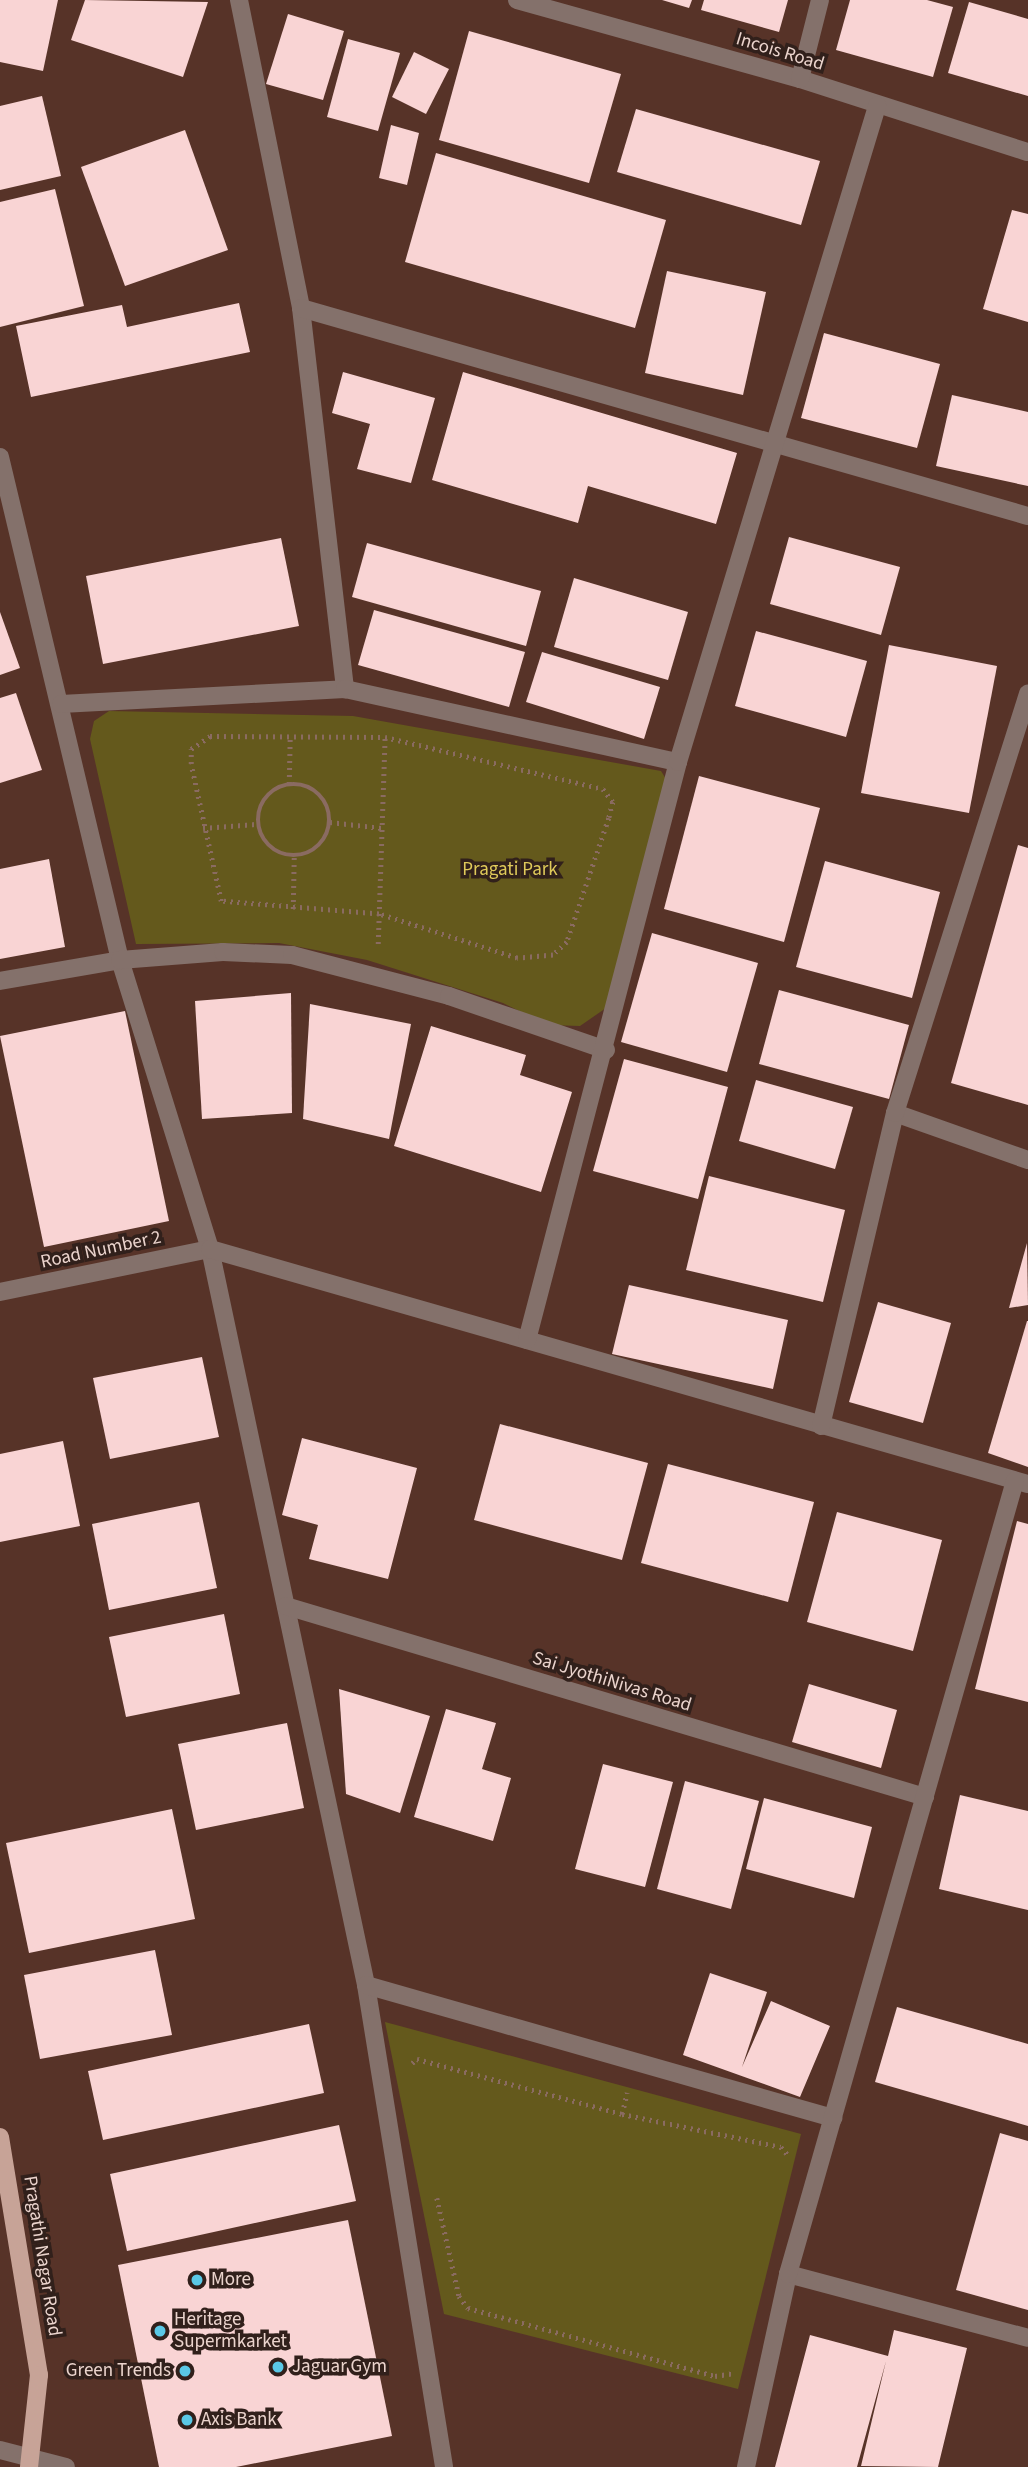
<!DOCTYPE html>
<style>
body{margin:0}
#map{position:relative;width:1028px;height:2467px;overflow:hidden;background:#573328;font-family:"Source Sans 3",sans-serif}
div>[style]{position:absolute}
.green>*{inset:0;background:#64591c}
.building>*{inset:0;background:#f9d4d4}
.path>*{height:4.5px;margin-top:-2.25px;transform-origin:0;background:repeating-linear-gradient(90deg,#8a6b61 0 2px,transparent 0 7px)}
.path>.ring{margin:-2.25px;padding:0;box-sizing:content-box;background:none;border:4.5px solid #8a6b61;border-radius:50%}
.minor>*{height:18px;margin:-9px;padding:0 9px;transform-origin:9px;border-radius:9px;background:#84716b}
.major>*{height:18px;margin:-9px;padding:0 9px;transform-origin:9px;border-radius:9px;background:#c7a397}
.dots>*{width:19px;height:19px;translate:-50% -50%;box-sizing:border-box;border:4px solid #31201b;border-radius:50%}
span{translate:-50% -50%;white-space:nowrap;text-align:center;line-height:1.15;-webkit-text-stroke:7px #31201b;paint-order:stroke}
.street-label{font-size:19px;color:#ebd4cd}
.park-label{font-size:19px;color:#e0ca5a}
.poi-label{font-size:19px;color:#ebd4cd}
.left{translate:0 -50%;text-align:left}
.right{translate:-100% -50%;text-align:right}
</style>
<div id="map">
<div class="green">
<div style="clip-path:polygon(109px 711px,353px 716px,661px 771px,666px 779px,606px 1008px,580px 1026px,548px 1025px,503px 1003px,367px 960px,279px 943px,136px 944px,90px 739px,94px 721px)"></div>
<div style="clip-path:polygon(385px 2022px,801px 2134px,738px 2389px,444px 2314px)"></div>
</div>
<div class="building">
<div style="clip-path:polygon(0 0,58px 0,43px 71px,0 62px)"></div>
<div style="clip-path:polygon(85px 0,208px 2px,183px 77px,71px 40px)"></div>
<div style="clip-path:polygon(662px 0,692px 0,689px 8px)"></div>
<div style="clip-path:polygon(704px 0,788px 0,779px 32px,701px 10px)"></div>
<div style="clip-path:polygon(850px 0,927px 0,953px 7px,933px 77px,836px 50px)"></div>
<div style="clip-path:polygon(969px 2px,1028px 19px,1028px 96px,948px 73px)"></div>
<div style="clip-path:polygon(288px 14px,344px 31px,323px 100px,266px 84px)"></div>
<div style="clip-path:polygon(469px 31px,621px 74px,589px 183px,439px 140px)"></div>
<div style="clip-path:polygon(348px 39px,400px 53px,378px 131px,327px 117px)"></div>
<div style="clip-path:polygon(414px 52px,449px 69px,426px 114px,392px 97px)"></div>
<div style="clip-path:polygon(42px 96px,61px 176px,0 190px,0 106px)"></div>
<div style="clip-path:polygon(636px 109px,820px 161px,801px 225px,617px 172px)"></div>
<div style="clip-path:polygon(391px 125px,419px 133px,407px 185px,379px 178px)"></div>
<div style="clip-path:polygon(185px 130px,228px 250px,125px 286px,81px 167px)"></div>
<div style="clip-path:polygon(436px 153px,666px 220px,635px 328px,405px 262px)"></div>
<div style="clip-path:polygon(55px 189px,84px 306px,0 327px,0 202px)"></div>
<div style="clip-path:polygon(1012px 210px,1028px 214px,1028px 322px,983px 309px)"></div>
<div style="clip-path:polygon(667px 271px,766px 292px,743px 395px,645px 373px)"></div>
<div style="clip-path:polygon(239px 303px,250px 352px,31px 397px,16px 326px,122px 305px,127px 327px)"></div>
<div style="clip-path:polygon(824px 333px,940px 364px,917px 448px,801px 418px)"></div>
<div style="clip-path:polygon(343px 372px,435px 398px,411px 483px,357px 469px,370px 424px,332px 413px)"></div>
<div style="clip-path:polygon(463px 372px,737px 453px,716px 524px,588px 486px,578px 523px,432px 480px)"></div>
<div style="clip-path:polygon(952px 395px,1028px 412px,1028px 486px,936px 466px)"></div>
<div style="clip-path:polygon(789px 537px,900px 567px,881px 635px,770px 604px)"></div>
<div style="clip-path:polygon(281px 538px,299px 626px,103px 664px,86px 576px)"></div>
<div style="clip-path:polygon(367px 543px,541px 591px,526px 646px,352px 597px)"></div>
<div style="clip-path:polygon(574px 578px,688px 612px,668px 680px,554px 647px)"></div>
<div style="clip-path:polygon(374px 610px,525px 652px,509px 707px,358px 665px)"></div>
<div style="clip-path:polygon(0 612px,20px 668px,0 675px)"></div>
<div style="clip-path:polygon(756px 631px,867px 661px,846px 737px,735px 706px)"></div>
<div style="clip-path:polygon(889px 645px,997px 666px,969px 813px,861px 793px)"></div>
<div style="clip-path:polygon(542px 652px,660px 687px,644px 739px,526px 702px)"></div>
<div style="clip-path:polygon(16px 693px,42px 770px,0 783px,0 698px)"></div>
<div style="clip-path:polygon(699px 776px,820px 808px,784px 942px,664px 909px)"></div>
<div style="clip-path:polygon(1018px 845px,1028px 848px,1028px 1105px,951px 1083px)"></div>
<div style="clip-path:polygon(49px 859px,65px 947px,0 959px,0 869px)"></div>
<div style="clip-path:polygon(825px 861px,940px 892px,912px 998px,796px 967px)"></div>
<div style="clip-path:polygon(652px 933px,758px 963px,727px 1072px,621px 1042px)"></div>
<div style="clip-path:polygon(779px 990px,909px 1025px,889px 1099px,759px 1064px)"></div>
<div style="clip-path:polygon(291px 993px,292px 1113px,202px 1119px,195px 1001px)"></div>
<div style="clip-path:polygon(310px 1004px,411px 1024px,389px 1139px,303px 1119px)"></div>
<div style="clip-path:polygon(125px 1011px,169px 1221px,44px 1247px,0 1036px)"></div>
<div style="clip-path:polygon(431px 1026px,526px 1055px,520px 1075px,572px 1092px,541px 1192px,394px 1146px)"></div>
<div style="clip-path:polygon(624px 1059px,728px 1087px,698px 1199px,593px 1171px)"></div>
<div style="clip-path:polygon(756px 1080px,853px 1107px,835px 1169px,739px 1141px)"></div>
<div style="clip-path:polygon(709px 1176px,845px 1210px,823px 1302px,686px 1270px)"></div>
<div style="clip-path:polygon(1027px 1243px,1028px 1305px,1009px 1308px)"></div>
<div style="clip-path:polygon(629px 1285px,788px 1320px,773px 1389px,612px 1354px)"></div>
<div style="clip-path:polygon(878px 1302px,951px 1323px,923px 1423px,849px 1402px)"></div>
<div style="clip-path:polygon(1027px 1321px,1028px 1321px,1028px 1467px,988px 1453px)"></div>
<div style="clip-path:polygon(202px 1357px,219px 1437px,110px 1459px,93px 1378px)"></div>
<div style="clip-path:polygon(500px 1424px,648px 1463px,622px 1560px,474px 1520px)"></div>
<div style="clip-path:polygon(302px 1438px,417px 1468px,388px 1579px,309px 1559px,318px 1525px,282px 1515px)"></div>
<div style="clip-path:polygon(63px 1441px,80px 1526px,0 1542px,0 1454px)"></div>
<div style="clip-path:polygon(668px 1464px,814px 1502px,788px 1602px,641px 1563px)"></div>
<div style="clip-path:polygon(199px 1502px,217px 1588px,109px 1610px,92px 1524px)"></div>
<div style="clip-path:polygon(837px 1512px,942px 1540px,913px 1651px,807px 1622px)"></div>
<div style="clip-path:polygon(1017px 1521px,1028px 1524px,1028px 1702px,975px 1689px)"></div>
<div style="clip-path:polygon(224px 1614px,240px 1694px,126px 1717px,109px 1637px)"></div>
<div style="clip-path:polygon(809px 1684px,897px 1710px,881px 1768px,792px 1742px)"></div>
<div style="clip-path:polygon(339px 1689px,430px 1716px,400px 1813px,346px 1794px)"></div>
<div style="clip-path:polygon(446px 1709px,496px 1723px,482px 1769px,511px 1778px,493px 1841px,414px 1817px)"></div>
<div style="clip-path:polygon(287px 1723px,304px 1808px,196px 1830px,178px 1744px)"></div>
<div style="clip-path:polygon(603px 1764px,673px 1782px,645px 1887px,575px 1869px)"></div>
<div style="clip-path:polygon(685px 1781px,759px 1801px,731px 1909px,657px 1889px)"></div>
<div style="clip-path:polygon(960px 1795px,1028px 1811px,1028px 1910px,939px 1889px)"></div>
<div style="clip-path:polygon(764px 1798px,872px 1827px,854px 1898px,746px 1869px)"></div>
<div style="clip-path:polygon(172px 1809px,195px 1919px,29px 1953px,6px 1843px)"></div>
<div style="clip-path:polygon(155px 1950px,172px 2035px,40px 2059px,24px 1975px)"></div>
<div style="clip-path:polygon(710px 1973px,767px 1992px,742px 2067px,771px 2001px,830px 2026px,800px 2097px,683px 2055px)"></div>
<div style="clip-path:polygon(897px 2007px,1028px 2044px,1028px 2126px,875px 2082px)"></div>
<div style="clip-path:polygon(309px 2024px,324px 2093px,103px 2140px,88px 2071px)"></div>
<div style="clip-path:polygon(339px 2125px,356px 2201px,127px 2251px,110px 2174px)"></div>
<div style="clip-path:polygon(1000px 2133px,1028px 2141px,1028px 2310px,956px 2290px)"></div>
<div style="clip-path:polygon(348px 2220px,392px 2436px,236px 2467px,159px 2467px,118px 2265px)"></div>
<div style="clip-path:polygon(894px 2330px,967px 2348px,938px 2467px,861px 2466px,886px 2361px,857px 2467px,775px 2467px,810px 2335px,888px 2356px)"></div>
</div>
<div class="path">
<div style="left:210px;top:736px;width:175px;rotate:0.3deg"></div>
<div style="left:385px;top:737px;width:224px;rotate:13.4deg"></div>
<div style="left:603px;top:789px;width:16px;rotate:52deg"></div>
<div style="left:613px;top:802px;width:16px;rotate:104deg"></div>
<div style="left:609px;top:818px;width:131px;rotate:108.7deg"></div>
<div style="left:567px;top:942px;width:19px;rotate:137deg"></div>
<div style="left:553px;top:955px;width:36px;rotate:175deg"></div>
<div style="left:517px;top:958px;width:145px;rotate:-162.3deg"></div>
<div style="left:379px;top:914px;width:159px;rotate:-175.3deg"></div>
<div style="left:221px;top:901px;width:140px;rotate:-102.4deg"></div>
<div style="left:191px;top:764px;width:15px;rotate:-90deg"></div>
<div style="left:191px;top:749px;width:23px;rotate:-34deg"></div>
<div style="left:289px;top:784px;width:47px;rotate:-88.8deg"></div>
<div class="ring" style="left:258px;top:784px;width:67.5px;height:67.5px"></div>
<div style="left:330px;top:822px;width:52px;rotate:6.6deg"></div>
<div style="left:203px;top:828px;width:55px;rotate:-4.2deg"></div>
<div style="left:293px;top:909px;width:53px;rotate:-88.9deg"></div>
<div style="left:378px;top:944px;width:208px;rotate:-88.1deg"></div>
<div style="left:412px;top:2063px;width:6px;rotate:-39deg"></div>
<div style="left:417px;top:2059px;width:212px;rotate:15deg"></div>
<div style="left:622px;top:2114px;width:22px;rotate:-77deg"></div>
<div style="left:622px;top:2114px;width:162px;rotate:11.7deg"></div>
<div style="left:781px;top:2147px;width:11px;rotate:49deg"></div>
<div style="left:437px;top:2198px;width:100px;rotate:77.3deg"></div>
<div style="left:459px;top:2296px;width:15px;rotate:53deg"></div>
<div style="left:468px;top:2308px;width:256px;rotate:15.4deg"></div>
<div style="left:715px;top:2376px;width:18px;rotate:-9deg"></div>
</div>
<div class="minor">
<div style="left:239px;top:0;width:314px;rotate:78.6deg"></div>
<div style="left:301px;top:308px;width:384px;rotate:83.4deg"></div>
<div style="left:517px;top:0;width:294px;rotate:15.6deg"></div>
<div style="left:800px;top:79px;width:239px;rotate:17.8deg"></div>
<div style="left:800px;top:79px;width:81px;rotate:-75.8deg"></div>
<div style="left:301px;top:308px;width:756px;rotate:15.97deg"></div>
<div style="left:0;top:457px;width:517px;rotate:76.58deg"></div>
<div style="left:120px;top:960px;width:303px;rotate:72.7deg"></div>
<div style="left:210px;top:1249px;width:752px;rotate:78.03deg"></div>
<div style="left:366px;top:1985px;width:488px;rotate:80.8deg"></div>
<div style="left:61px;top:704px;width:284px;rotate:-3deg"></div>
<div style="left:345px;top:689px;width:341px;rotate:12.4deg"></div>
<div style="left:0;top:981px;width:122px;rotate:-9.9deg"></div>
<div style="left:120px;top:960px;width:103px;rotate:-4.4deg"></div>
<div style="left:223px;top:952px;width:69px;rotate:2.5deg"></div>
<div style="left:292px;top:955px;width:162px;rotate:14.6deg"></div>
<div style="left:449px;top:996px;width:166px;rotate:19deg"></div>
<div style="left:895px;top:1113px;width:141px;rotate:19.5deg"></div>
<div style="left:0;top:1292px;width:214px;rotate:-11.6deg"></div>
<div style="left:210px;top:1249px;width:851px;rotate:16.03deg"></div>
<div style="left:527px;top:1340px;width:597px;rotate:-75.36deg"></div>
<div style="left:678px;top:762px;width:686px;rotate:-73.12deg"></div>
<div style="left:821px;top:1426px;width:322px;rotate:-76.7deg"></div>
<div style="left:895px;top:1113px;width:440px;rotate:-72.4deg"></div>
<div style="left:286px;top:1606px;width:667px;rotate:16.64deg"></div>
<div style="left:366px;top:1985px;width:486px;rotate:15.9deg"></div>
<div style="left:788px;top:2274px;width:248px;rotate:14.9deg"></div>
<div style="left:0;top:2450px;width:68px;rotate:14.4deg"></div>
<div style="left:746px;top:2467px;width:198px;rotate:-77.7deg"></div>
<div style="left:788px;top:2274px;width:825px;rotate:-74.03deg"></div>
</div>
<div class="major">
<div style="left:0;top:2137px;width:241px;rotate:80.7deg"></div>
<div style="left:39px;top:2375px;width:93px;rotate:96.2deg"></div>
</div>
<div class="dots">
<div style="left:197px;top:2280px;background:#5ac8e6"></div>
<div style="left:160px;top:2331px;background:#5ac8e6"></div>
<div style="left:278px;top:2367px;background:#5ac8e6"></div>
<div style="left:185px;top:2371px;background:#5ac8e6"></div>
<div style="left:187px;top:2420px;background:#5ac8e6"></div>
</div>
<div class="street-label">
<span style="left:780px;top:52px;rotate:17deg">Incois Road</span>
<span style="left:101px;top:1250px;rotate:-12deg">Road Number 2</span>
<span style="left:612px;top:1682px;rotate:17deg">Sai JyothiNivas Road</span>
<span style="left:42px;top:2256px;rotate:81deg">Pragathi Nagar Road</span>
</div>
<div class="park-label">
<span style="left:510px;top:870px">Pragati Park</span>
</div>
<div class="poi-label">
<span class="left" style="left:211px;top:2280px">More</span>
<span class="left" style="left:174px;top:2331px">Heritage<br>Supermkarket</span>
<span class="left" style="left:292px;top:2367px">Jaguar Gym</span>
<span class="right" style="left:171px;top:2371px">Green Trends</span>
<span class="left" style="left:201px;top:2420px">Axis Bank</span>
</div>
</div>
